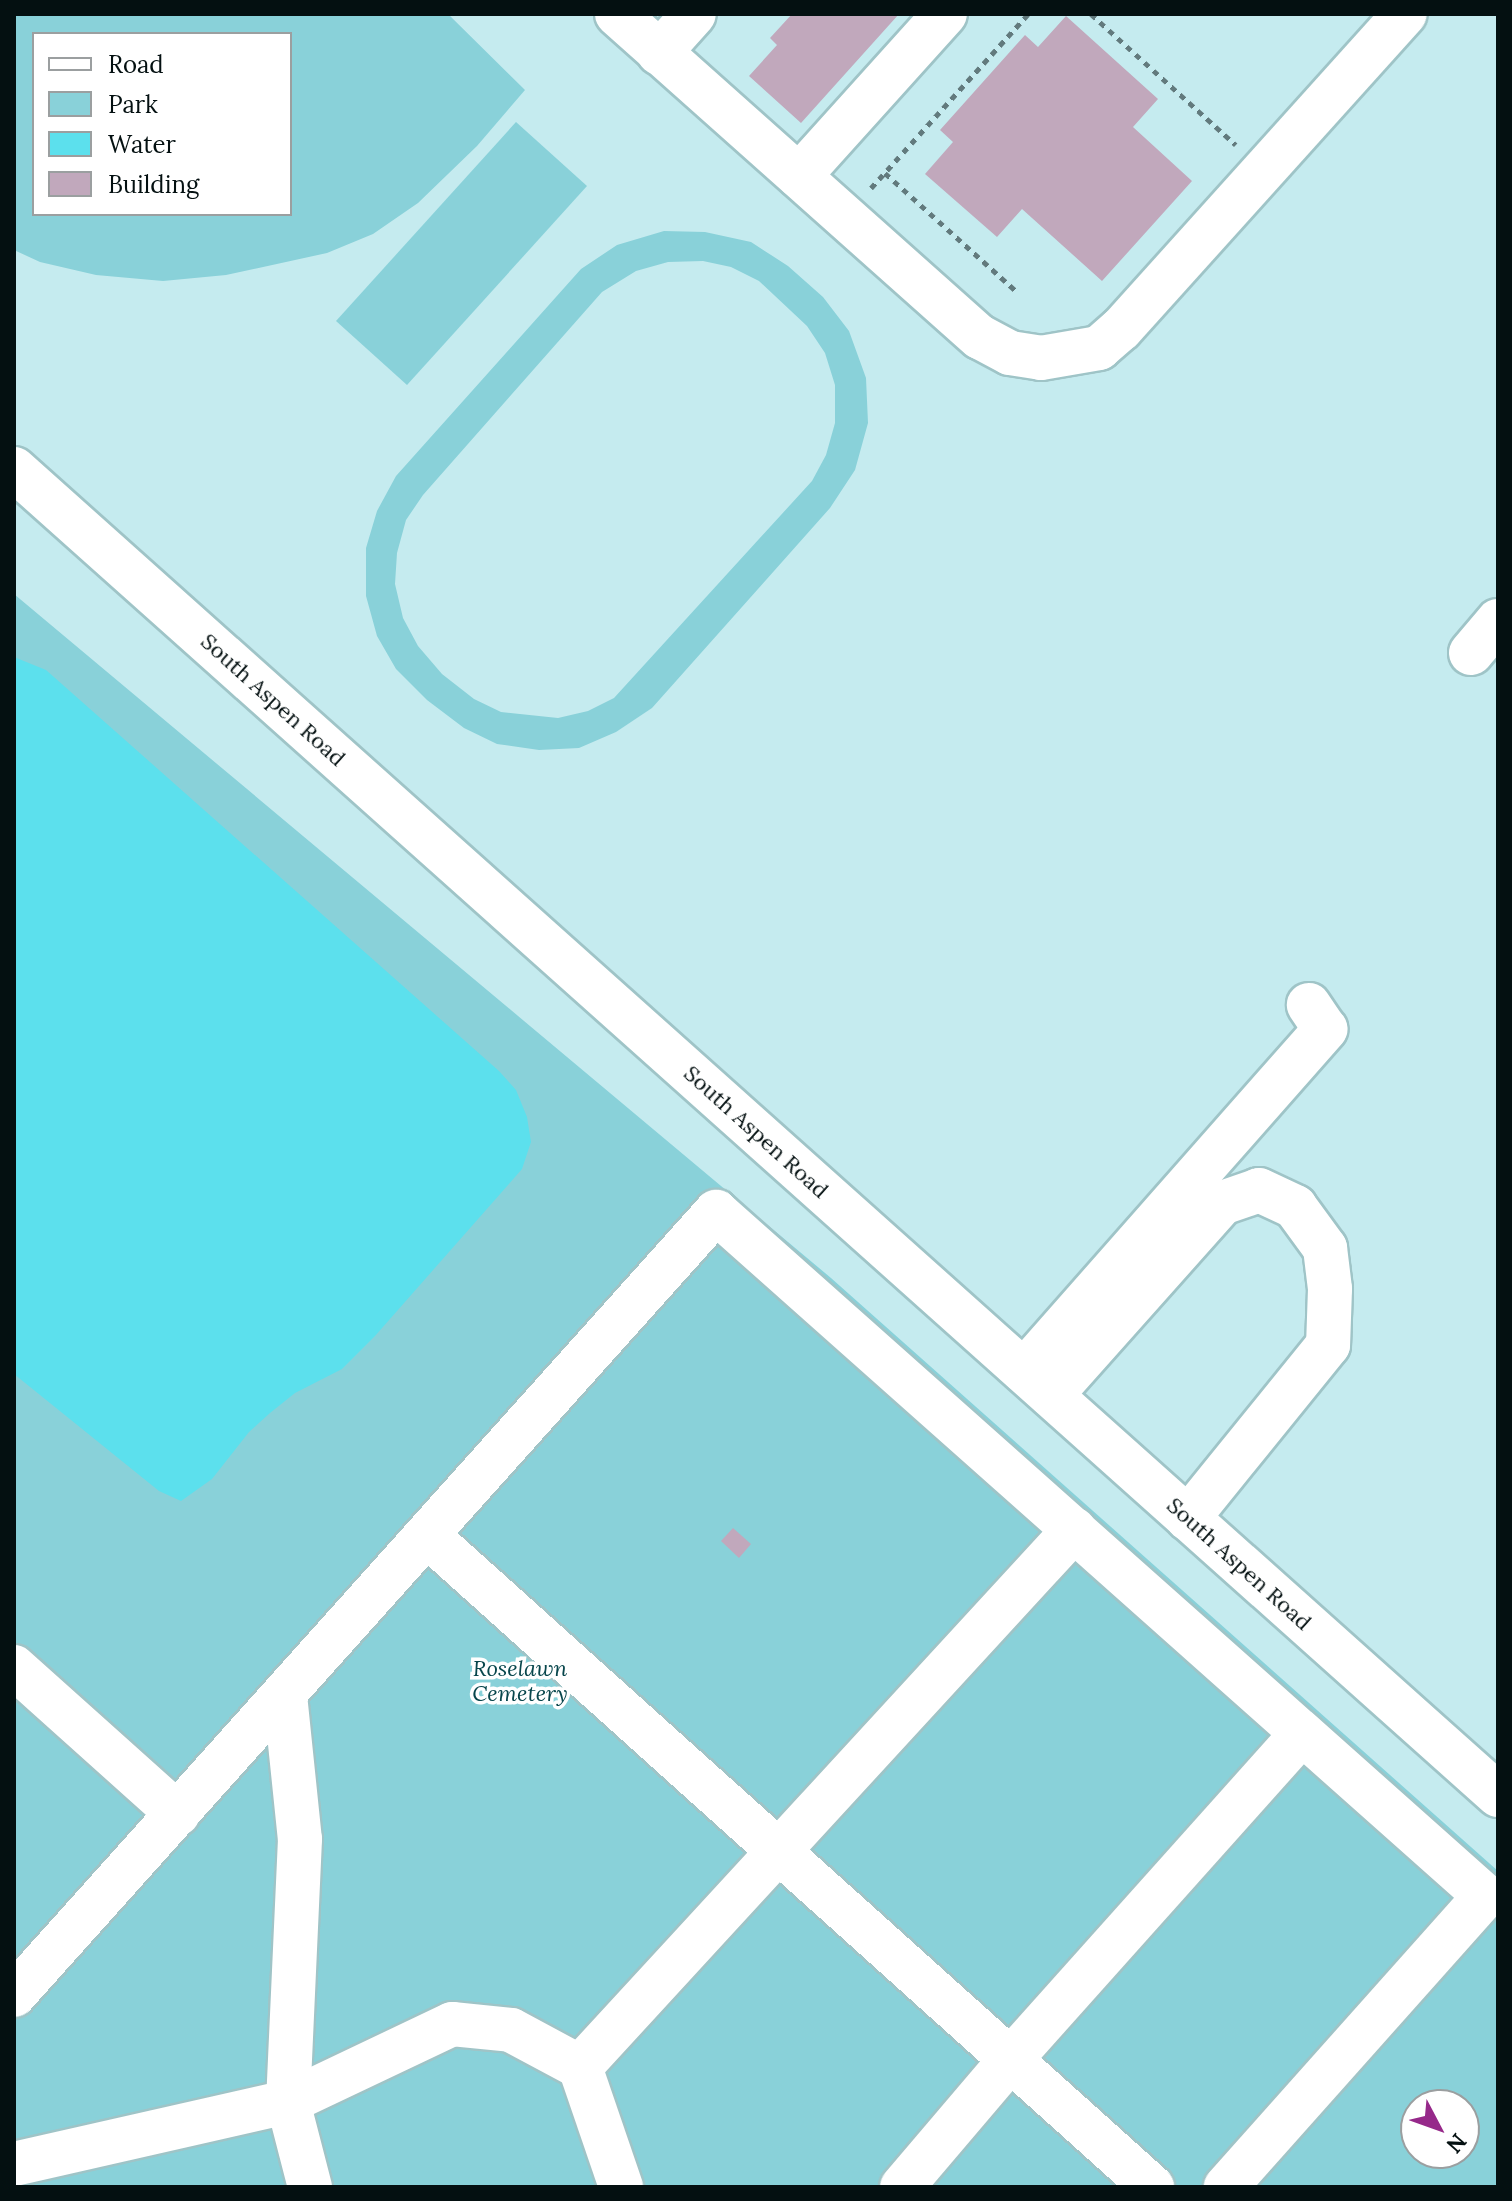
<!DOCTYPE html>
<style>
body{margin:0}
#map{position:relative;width:1512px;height:2201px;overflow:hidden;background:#c5ebef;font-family:Lora,serif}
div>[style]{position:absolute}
.green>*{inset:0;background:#89d1d9}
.water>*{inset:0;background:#5ce0ed}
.building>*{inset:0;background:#c1a8bc}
.path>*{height:5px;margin-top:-2.5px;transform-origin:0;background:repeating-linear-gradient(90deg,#627a7d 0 6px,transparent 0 12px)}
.roads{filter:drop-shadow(2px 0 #9fc4c7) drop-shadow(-2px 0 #9fc4c7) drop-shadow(0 2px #9fc4c7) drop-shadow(0 -2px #9fc4c7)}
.minor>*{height:44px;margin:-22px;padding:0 22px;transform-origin:22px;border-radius:22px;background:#fff}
span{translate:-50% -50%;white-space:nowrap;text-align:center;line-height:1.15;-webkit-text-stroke:7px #fff;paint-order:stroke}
.street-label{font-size:22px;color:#041011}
.park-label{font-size:22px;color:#08464c;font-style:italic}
.frame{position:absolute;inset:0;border:16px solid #041011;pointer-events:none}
.legend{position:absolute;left:32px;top:32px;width:260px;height:184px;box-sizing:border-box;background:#fff;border:2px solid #9b9fa0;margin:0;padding:10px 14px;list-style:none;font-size:24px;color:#041011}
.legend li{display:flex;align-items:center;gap:16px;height:40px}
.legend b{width:40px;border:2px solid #9b9fa0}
.north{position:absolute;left:1400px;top:2089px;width:80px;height:80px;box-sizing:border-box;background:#fff;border:2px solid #9b9fa0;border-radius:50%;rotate:131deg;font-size:22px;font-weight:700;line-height:32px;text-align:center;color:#041011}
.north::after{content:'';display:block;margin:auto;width:28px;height:36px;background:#96298a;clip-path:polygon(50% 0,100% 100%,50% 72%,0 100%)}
</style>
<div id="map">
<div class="green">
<div style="clip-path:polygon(evenodd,14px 14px,448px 14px,525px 90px,477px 146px,418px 203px,373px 234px,327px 253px,226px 275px,163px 281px,96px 275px,40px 262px,14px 250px,14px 14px,34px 34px,290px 34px,290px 214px,34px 214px,34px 34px)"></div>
<div style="clip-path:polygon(516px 122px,587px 186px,407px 385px,336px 321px)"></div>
<div style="clip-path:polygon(evenodd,664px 231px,705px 232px,751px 242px,788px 266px,823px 297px,849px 331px,866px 378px,868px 423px,855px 470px,830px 508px,652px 708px,616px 732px,579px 748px,539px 750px,497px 744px,464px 728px,427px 700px,396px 669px,377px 636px,366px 596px,366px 548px,377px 511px,396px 476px,581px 269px,617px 245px,664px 231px,703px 261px,731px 267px,759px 281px,807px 326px,825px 353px,835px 385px,835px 423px,826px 455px,812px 481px,614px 698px,588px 711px,558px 718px,501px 712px,474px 699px,442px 674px,418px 646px,403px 618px,395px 584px,397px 553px,406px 520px,423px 495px,602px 292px,636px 271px,668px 262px,703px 261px)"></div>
<div style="clip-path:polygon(evenodd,14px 594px,831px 1278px,1498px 1871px,1498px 2187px,14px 2187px,14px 594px,1416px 2105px,1464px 2105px,1464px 2153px,1416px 2153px,1416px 2105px)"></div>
</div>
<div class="water">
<div style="clip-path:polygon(14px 657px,46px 670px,499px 1071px,516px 1090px,527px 1117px,531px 1142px,522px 1169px,375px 1336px,342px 1369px,295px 1393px,270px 1413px,249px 1432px,212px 1479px,181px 1501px,159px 1491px,14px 1374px)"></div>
</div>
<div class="building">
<div style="clip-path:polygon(792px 14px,899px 14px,801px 123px,749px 76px,777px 45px,770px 38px)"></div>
<div style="clip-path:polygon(1066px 16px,1158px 99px,1133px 127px,1192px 181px,1102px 281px,1022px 209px,997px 237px,925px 174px,953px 142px,940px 130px,1025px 35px,1038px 47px)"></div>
<div style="clip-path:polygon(733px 1528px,751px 1544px,739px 1558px,721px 1541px)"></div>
</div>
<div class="path">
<div style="left:1091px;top:14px;width:195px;rotate:42.1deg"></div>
<div style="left:885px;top:173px;width:175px;rotate:42deg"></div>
<div style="left:871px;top:188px;width:234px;rotate:-47.9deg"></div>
</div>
<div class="roads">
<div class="minor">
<div style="left:617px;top:14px;width:486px;rotate:41.7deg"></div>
<div style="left:980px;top:337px;width:34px;rotate:28deg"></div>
<div style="left:1010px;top:353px;width:31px;rotate:9deg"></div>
<div style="left:1041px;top:358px;width:59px;rotate:-9.8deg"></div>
<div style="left:1099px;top:348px;width:29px;rotate:-41deg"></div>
<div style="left:1121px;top:329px;width:424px;rotate:-48deg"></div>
<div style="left:659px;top:53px;width:52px;rotate:-48.1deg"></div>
<div style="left:799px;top:176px;width:218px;rotate:-48deg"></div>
<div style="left:14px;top:469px;width:1990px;rotate:41.78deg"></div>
<div style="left:1471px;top:653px;width:42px;rotate:-49.8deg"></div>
<div style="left:1024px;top:1371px;width:456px;rotate:-48.6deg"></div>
<div style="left:1325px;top:1029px;width:29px;rotate:-124deg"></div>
<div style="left:1051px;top:1395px;width:257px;rotate:-48.3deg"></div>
<div style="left:1222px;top:1203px;width:39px;rotate:-19deg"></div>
<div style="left:1259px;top:1190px;width:40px;rotate:25deg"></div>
<div style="left:1295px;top:1207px;width:51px;rotate:53.8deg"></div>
<div style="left:1325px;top:1248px;width:41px;rotate:83deg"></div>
<div style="left:1330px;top:1289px;width:56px;rotate:92deg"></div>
<div style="left:1328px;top:1345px;width:223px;rotate:129deg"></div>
<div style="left:428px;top:1536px;width:974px;rotate:41.96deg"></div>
<div style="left:14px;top:1667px;width:220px;rotate:41.9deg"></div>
<div style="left:285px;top:1695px;width:145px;rotate:84.1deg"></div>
<div style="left:300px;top:1839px;width:263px;rotate:92.6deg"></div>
<div style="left:288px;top:2102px;width:88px;rotate:75.5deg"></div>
<div style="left:14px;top:1995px;width:1052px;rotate:-48.12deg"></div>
<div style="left:716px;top:1212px;width:1029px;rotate:41.65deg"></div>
<div style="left:1485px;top:1896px;width:390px;rotate:131.7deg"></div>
<div style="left:580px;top:2067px;width:730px;rotate:-47.39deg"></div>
<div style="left:14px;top:2164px;width:281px;rotate:-12.8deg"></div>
<div style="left:288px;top:2102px;width:182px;rotate:-25.4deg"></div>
<div style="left:452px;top:2024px;width:59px;rotate:5.8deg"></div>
<div style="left:511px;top:2030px;width:78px;rotate:28.2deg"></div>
<div style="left:580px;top:2067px;width:127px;rotate:71.1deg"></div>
<div style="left:902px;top:2187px;width:167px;rotate:-49.6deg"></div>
<div style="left:1010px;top:2060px;width:438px;rotate:-48.2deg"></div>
</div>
</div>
<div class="street-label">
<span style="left:273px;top:700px;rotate:42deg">South Aspen Road</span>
<span style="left:756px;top:1132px;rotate:42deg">South Aspen Road</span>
<span style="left:1239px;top:1564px;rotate:42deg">South Aspen Road</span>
</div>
<div class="park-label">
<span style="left:520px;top:1681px">Roselawn<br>Cemetery</span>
</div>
<div class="frame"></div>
<ul class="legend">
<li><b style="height:10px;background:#fff"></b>Road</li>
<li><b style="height:22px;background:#89d1d9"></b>Park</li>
<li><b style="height:22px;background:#5ce0ed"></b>Water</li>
<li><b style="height:22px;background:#c1a8bc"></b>Building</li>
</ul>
<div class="north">N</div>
</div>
